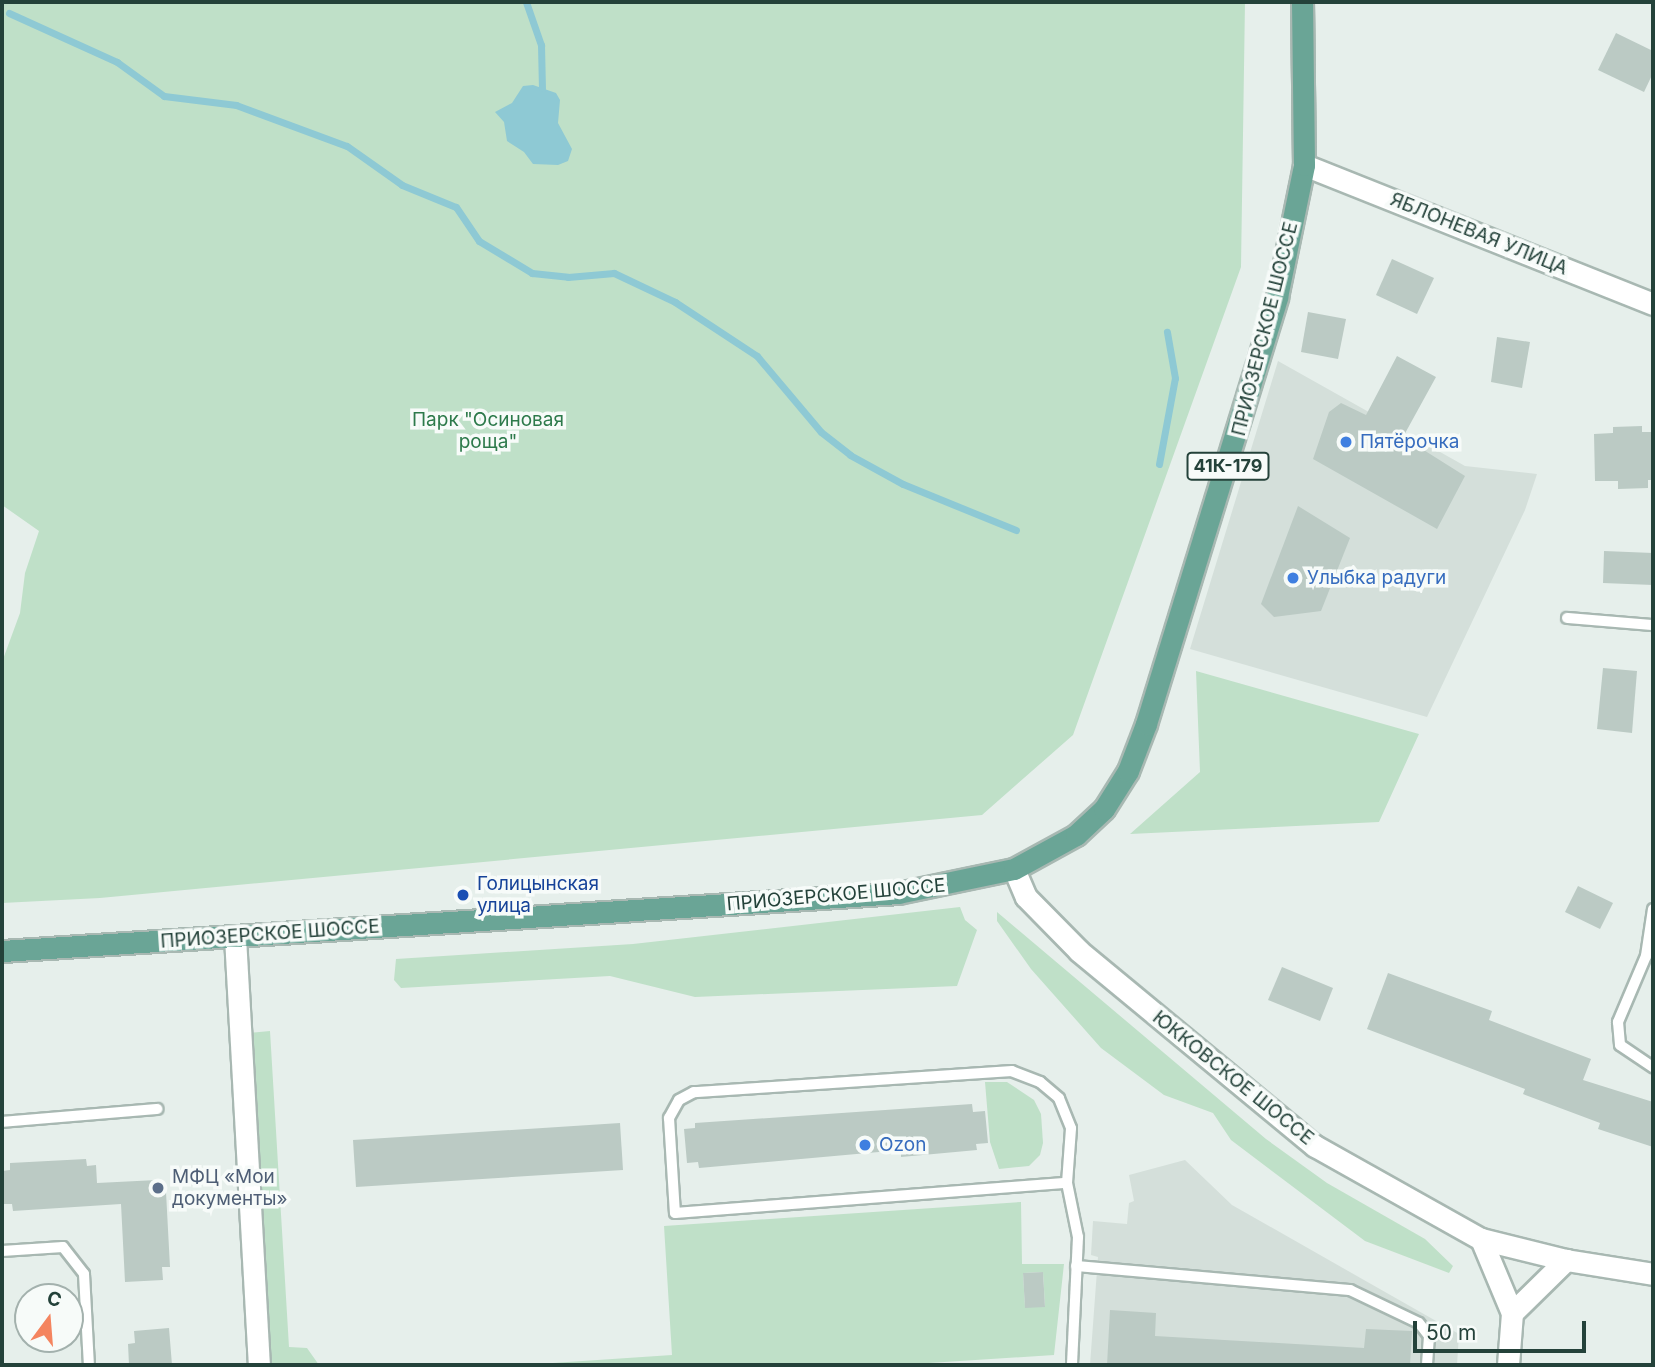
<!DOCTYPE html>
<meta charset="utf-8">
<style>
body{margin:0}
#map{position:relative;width:1655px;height:1367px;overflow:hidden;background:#e6efeb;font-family:Inter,sans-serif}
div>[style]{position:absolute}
.built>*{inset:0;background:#d4dfda}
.green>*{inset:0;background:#bfe0c8}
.water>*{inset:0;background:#8ec9d4}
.stream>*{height:7px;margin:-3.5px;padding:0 3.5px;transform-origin:3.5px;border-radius:3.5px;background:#8ec9d4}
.building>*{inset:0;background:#bbcac4}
.roads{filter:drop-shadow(2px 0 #a8b8b2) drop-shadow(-2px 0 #a8b8b2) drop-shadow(0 2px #a8b8b2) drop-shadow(0 -2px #a8b8b2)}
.service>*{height:10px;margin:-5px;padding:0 5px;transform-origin:5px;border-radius:5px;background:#fff}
.minor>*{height:21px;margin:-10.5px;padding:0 10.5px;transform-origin:10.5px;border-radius:10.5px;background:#fff}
.secondary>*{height:21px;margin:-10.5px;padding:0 10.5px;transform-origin:10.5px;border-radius:10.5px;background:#fff}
.primary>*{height:21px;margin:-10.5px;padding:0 10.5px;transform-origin:10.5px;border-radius:10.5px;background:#6aa596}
.dots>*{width:19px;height:19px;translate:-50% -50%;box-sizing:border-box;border:4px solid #f7fbf9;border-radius:50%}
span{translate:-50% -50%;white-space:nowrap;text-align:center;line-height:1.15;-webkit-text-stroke:7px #f7fbf9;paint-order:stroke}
.shield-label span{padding:2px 5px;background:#f7fbf9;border:2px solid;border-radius:5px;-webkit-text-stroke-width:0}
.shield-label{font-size:18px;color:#24423a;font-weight:700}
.street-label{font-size:19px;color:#24423a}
.park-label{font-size:19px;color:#2d7a4b}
.shop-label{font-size:19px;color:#366cbe}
.left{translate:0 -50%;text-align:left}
.transit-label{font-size:19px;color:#164399}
.service-label{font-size:19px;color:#4e5e75}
.frame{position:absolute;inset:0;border:4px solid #24423a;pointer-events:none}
.north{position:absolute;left:14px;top:1283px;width:70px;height:70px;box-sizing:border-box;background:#f7fbf9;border:2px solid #a3b1ad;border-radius:50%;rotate:16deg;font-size:19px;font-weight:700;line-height:28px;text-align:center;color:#24423a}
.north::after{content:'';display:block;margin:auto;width:24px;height:32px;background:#f4845f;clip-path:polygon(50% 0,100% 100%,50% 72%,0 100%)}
.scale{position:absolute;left:1413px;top:1321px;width:173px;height:32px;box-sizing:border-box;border:4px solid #24423a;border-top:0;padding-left:9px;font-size:21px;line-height:24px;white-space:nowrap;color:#24423a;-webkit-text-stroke:5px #f7fbf9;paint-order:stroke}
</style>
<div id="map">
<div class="built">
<div style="clip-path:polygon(1278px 361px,1465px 466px,1537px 474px,1525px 510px,1427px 717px,1190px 649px)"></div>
<div style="clip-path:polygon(1185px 1160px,1232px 1205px,1459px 1334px,1457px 1365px,1090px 1365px,1098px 1257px,1091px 1255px,1093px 1221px,1127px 1224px,1129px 1203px,1134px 1201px,1129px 1175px)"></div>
</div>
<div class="green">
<div style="clip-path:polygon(2px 2px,1245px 2px,1241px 267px,1073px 735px,982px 815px,100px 898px,2px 903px,2px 662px,20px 613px,25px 573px,39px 531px,2px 505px)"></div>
<div style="clip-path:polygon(1196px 671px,1419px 734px,1379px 822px,1130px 834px,1200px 772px)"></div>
<div style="clip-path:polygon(960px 907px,965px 920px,977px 930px,957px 986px,695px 997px,610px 976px,401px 988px,394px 980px,396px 959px,633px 944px)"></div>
<div style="clip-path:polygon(997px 912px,1266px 1139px,1327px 1183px,1425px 1239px,1453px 1266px,1449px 1273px,1365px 1241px,1231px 1140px,1213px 1113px,1164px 1095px,1101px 1048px,1031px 969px,997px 921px)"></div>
<div style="clip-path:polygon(270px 1031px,289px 1347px,307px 1348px,319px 1365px,269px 1365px,249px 1033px)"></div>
<div style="clip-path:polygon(985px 1082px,1007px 1082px,1034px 1100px,1041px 1114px,1043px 1143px,1040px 1155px,1029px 1166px,999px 1169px,990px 1142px)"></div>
<div style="clip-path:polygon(evenodd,1021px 1202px,1022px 1264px,1064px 1264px,1054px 1355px,898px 1365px,523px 1365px,672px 1355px,664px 1226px,1021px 1202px,1043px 1272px,1045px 1306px,1025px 1307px,1023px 1273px,1043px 1272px)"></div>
</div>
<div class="water">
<div style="clip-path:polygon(533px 85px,556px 93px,560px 100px,558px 123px,572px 149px,568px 161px,558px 165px,533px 164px,524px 152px,507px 141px,504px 122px,495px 112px,512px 103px,523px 86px)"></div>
</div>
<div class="stream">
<div style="left:526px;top:2px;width:46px;rotate:70.8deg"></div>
<div style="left:541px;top:45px;width:43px;rotate:88.7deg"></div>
<div style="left:9px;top:13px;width:119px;rotate:24.4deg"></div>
<div style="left:117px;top:62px;width:58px;rotate:35.9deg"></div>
<div style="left:164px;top:96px;width:73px;rotate:7.1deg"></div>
<div style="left:236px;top:105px;width:118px;rotate:20.3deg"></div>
<div style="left:347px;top:146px;width:67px;rotate:35.3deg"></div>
<div style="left:402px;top:185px;width:58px;rotate:22.2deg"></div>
<div style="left:456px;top:207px;width:41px;rotate:55.9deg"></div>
<div style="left:479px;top:241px;width:62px;rotate:31.1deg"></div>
<div style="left:532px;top:273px;width:36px;rotate:6deg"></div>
<div style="left:568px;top:277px;width:46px;rotate:-5deg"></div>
<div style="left:614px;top:273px;width:68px;rotate:25.4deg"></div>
<div style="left:675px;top:302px;width:98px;rotate:33.4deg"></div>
<div style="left:757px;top:356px;width:99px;rotate:49.9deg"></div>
<div style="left:821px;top:432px;width:37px;rotate:38deg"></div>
<div style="left:850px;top:455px;width:60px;rotate:28.7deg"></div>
<div style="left:903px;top:484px;width:122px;rotate:22.2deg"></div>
<div style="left:1159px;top:464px;width:87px;rotate:-79.5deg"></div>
<div style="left:1175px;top:378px;width:47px;rotate:-99.9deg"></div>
</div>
<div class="building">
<div style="clip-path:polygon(1616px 33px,1653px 51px,1653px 73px,1644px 92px,1598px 70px)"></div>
<div style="clip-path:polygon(1392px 259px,1434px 278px,1417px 314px,1376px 295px)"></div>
<div style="clip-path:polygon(1308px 312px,1346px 319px,1338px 359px,1301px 352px)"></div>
<div style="clip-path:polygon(1497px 337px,1530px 342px,1522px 388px,1491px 382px)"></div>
<div style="clip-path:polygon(1397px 356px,1436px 377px,1403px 437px,1465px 476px,1437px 529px,1313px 459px,1329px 412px,1341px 403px,1366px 415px)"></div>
<div style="clip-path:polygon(1642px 426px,1642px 432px,1653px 432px,1653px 480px,1648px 480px,1648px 488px,1618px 489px,1618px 481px,1595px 481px,1594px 434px,1613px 433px,1613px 427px)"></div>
<div style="clip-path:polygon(1298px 506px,1350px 538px,1321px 611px,1274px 617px,1261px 604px)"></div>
<div style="clip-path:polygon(1604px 551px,1653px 553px,1653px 585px,1603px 583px)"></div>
<div style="clip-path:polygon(1603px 668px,1637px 671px,1632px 733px,1597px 729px)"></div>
<div style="clip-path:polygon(1578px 886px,1613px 903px,1600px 929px,1565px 912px)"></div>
<div style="clip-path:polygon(1282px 967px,1333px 988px,1320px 1021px,1268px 1000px)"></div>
<div style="clip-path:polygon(1388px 973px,1492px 1011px,1489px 1020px,1591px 1059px,1583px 1080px,1653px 1102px,1653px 1147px,1598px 1129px,1600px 1123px,1523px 1094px,1525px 1089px,1367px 1029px)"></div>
<div style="clip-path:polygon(972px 1104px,973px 1112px,985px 1111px,988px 1143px,976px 1144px,977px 1150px,901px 1157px,901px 1150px,699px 1168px,698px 1162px,687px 1163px,684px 1129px,695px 1128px,695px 1123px)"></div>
<div style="clip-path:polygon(620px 1123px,623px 1170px,356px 1187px,353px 1140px)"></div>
<div style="clip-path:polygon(86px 1159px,87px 1166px,96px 1165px,97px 1183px,157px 1180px,158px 1192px,166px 1192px,170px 1267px,162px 1267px,163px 1280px,125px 1282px,121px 1204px,13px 1211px,12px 1204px,2px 1204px,2px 1171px,10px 1170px,10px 1163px)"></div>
<div style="clip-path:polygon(1043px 1272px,1045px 1307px,1025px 1308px,1023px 1273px)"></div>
<div style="clip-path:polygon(1110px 1310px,1156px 1313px,1155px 1336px,1364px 1348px,1366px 1329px,1412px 1331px,1410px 1365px,1107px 1365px)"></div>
<div style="clip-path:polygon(169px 1328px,172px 1365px,129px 1365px,128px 1344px,135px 1343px,134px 1331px)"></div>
</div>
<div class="roads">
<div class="service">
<div style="left:1567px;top:618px;width:86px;rotate:4.7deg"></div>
<div style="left:1653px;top:909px;width:48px;rotate:98.5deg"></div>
<div style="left:1646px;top:956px;width:72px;rotate:113deg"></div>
<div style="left:1618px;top:1022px;width:23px;rotate:85deg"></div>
<div style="left:1620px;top:1045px;width:40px;rotate:34deg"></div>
<div style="left:2px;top:1122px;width:156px;rotate:-4.8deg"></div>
<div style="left:1067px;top:1183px;width:55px;rotate:-85.8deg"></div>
<div style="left:1071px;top:1128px;width:32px;rotate:-112deg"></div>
<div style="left:1059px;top:1098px;width:25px;rotate:-140deg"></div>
<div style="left:1040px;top:1082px;width:30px;rotate:-159deg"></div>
<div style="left:1012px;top:1071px;width:319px;rotate:176.2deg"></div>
<div style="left:694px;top:1092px;width:17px;rotate:152deg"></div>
<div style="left:679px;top:1100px;width:21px;rotate:119deg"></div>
<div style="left:669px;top:1118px;width:95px;rotate:86.4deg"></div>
<div style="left:675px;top:1213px;width:393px;rotate:-4.4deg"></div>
<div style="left:1067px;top:1183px;width:55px;rotate:78.5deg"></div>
<div style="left:1078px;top:1237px;width:128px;rotate:92.7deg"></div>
<div style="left:2px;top:1251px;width:61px;rotate:-3.8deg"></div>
<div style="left:63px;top:1247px;width:34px;rotate:52deg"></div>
<div style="left:84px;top:1274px;width:91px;rotate:86.9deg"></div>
<div style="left:1076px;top:1266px;width:275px;rotate:5deg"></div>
<div style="left:1350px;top:1290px;width:76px;rotate:25.6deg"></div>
<div style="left:1419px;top:1323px;width:16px;rotate:52deg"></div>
<div style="left:1429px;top:1336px;width:29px;rotate:94deg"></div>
</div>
<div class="minor">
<div style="left:1304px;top:165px;width:376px;rotate:21.7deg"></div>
<div style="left:235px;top:937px;width:429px;rotate:86.8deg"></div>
<div style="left:1481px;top:1239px;width:80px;rotate:67.3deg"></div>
<div style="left:1512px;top:1313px;width:52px;rotate:94.4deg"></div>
<div style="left:1512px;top:1313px;width:76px;rotate:-44.5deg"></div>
</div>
<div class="secondary">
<div style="left:1014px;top:869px;width:30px;rotate:67deg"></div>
<div style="left:1026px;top:897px;width:76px;rotate:45.5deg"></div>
<div style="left:1079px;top:951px;width:306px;rotate:39.6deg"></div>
<div style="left:1315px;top:1146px;width:190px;rotate:29.3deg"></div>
<div style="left:1481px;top:1239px;width:88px;rotate:13.9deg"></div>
<div style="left:1566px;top:1260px;width:88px;rotate:9.1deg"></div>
</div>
<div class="primary">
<div style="left:2px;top:951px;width:898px;rotate:-3.7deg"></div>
<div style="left:898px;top:893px;width:118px;rotate:-11.7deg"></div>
<div style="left:1014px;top:869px;width:71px;rotate:-28.7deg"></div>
<div style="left:1076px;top:835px;width:38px;rotate:-43deg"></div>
<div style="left:1104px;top:809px;width:45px;rotate:-57.7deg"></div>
<div style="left:1128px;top:771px;width:50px;rotate:-69deg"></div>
<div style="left:1146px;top:724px;width:447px;rotate:-72.9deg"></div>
<div style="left:1277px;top:297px;width:135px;rotate:-78.4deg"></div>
<div style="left:1304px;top:165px;width:163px;rotate:-90.7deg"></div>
</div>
</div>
<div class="dots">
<div style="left:1346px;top:442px;background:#3f7fe0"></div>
<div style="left:1293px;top:578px;background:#3f7fe0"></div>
<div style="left:463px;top:895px;background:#1a4fb4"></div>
<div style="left:865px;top:1145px;background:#3f7fe0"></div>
<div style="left:158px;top:1188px;background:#5c6f8a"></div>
</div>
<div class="shield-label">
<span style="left:1228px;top:466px">41К-179</span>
</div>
<div class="street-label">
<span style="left:1479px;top:234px;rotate:22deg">ЯБЛОНЕВАЯ УЛИЦА</span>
<span style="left:1265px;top:329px;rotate:-76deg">ПРИОЗЕРСКОЕ ШОССЕ</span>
<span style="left:836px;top:895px;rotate:-5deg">ПРИОЗЕРСКОЕ ШОССЕ</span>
<span style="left:270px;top:934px;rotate:-4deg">ПРИОЗЕРСКОЕ ШОССЕ</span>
<span style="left:1233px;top:1078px;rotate:39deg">ЮККОВСКОЕ ШОССЕ</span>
</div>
<div class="park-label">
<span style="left:488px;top:431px">Парк "Осиновая<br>роща"</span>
</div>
<div class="shop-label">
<span class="left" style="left:1360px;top:442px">Пятёрочка</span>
<span class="left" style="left:1307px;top:578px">Улыбка радуги</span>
<span class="left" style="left:879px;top:1145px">Ozon</span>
</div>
<div class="transit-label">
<span class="left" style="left:477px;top:895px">Голицынская<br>улица</span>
</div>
<div class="service-label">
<span class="left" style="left:172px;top:1188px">МФЦ «Мои<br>документы»</span>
</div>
<div class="frame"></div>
<div class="north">С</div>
<div class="scale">50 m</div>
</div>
